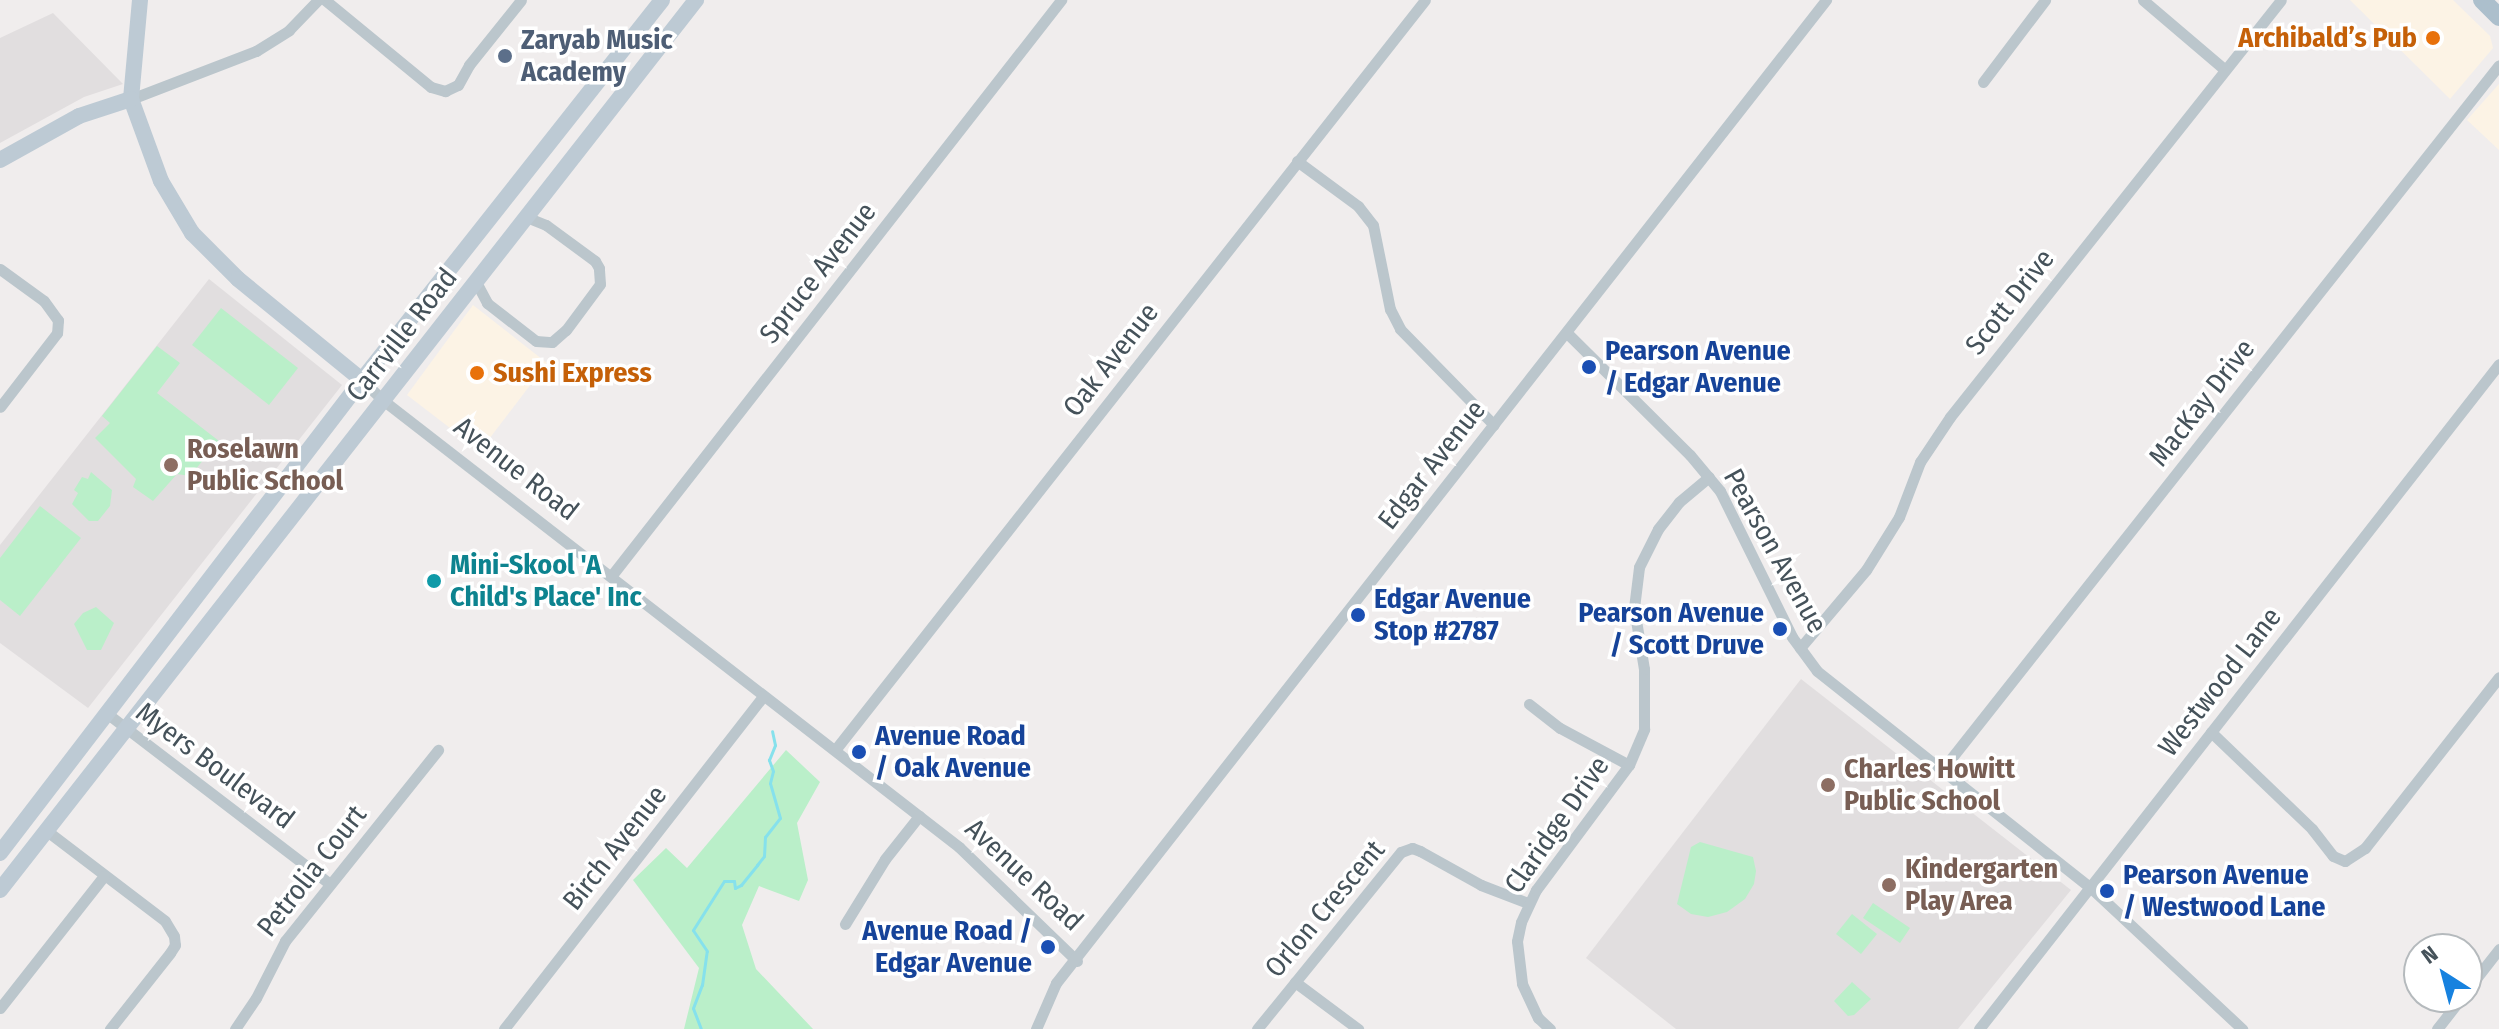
<!DOCTYPE html>
<meta charset="utf-8">
<style>
body{margin:0}
#map{position:relative;width:2499px;height:1029px;overflow:hidden;background:#f0eded;font-family:"Fira Sans Condensed",sans-serif}
div>[style]{position:absolute}
.commercial>*{inset:0;background:#fcf3e5}
.education>*{inset:0;background:#e1dedf}
.green>*{inset:0;background:#baefc9}
.stream>*{height:3px;margin:-1.5px;padding:0 1.5px;transform-origin:1.5px;border-radius:1.5px;background:#86e1ec}
.street>*{height:11px;margin:-5.5px;padding:0 5.5px;transform-origin:5.5px;border-radius:5.5px;background:#bbc6cc}
.secondary>*{height:16px;margin:-8px;padding:0 8px;transform-origin:8px;border-radius:8px;background:#bdcad4}
.primary>*{height:18px;margin:-9px;padding:0 9px;transform-origin:9px;border-radius:9px;background:#acbfcc}
.dots>*{width:22px;height:22px;translate:-50% -50%;box-sizing:border-box;border:4px solid #fff;border-radius:50%}
span{translate:-50% -50%;white-space:nowrap;text-align:center;line-height:1.15;-webkit-text-stroke:7px #fff;paint-order:stroke}
.food-label{font-size:28px;color:#c56008;font-weight:700}
.right{translate:-100% -50%;text-align:right}
.left{translate:0 -50%;text-align:left}
.service-label{font-size:28px;color:#4e5e75;font-weight:700}
.street-label{font-size:28px;color:#45525a}
.transit-label{font-size:28px;color:#164399;font-weight:700}
.education-label{font-size:28px;color:#785e54;font-weight:700}
.culture-label{font-size:28px;color:#0d838f;font-weight:700}
.north{position:absolute;left:2403px;top:933px;width:80px;height:80px;box-sizing:border-box;background:#fff;border:2px solid #b5babd;border-radius:50%;rotate:324deg;font-size:22px;font-weight:700;line-height:32px;text-align:center;color:#45525a}
.north::after{content:'';display:block;margin:auto;width:28px;height:36px;background:#1782df;clip-path:polygon(50% 0,100% 100%,50% 72%,0 100%)}
</style>
<div id="map">
<div class="commercial">
<div style="clip-path:polygon(2350px 0,2453px 0,2490px 36px,2493px 48px,2450px 99px)"></div>
<div style="clip-path:polygon(2499px 84px,2499px 150px,2467px 120px)"></div>
<div style="clip-path:polygon(473px 305px,547px 363px,480px 451px,407px 395px)"></div>
</div>
<div class="education">
<div style="clip-path:polygon(53px 13px,123px 84px,84px 97px,0 143px,0 38px)"></div>
<div style="clip-path:polygon(209px 279px,342px 385px,88px 708px,0 643px,0 545px)"></div>
<div style="clip-path:polygon(1801px 679px,2071px 890px,1958px 1029px,1676px 1029px,1586px 958px)"></div>
</div>
<div class="green">
<div style="clip-path:polygon(221px 308px,298px 368px,269px 405px,192px 345px)"></div>
<div style="clip-path:polygon(157px 346px,180px 363px,157px 393px,219px 441px,190px 476px,177px 474px,153px 501px,133px 487px,136px 479px,95px 438px,110px 423px,102px 416px)"></div>
<div style="clip-path:polygon(91px 472px,112px 490px,110px 506px,98px 521px,89px 521px,72px 504px,78px 493px,74px 490px,82px 477px,88px 479px)"></div>
<div style="clip-path:polygon(40px 506px,81px 538px,20px 616px,0 600px,0 558px)"></div>
<div style="clip-path:polygon(96px 607px,114px 623px,101px 650px,87px 650px,74px 624px,83px 613px)"></div>
<div style="clip-path:polygon(786px 750px,820px 782px,797px 823px,808px 880px,799px 901px,759px 886px,742px 925px,756px 969px,813px 1029px,684px 1029px,699px 968px,633px 880px,666px 848px,687px 868px)"></div>
<div style="clip-path:polygon(1700px 842px,1753px 857px,1756px 871px,1754px 884px,1745px 899px,1727px 912px,1708px 917px,1691px 914px,1677px 904px,1691px 847px)"></div>
<div style="clip-path:polygon(1873px 903px,1910px 928px,1900px 943px,1863px 918px)"></div>
<div style="clip-path:polygon(1852px 914px,1877px 934px,1861px 954px,1836px 934px)"></div>
<div style="clip-path:polygon(1852px 982px,1871px 999px,1854px 1015px,1848px 1016px,1834px 1001px)"></div>
</div>
<div class="stream">
<div style="left:701px;top:1029px;width:22px;rotate:-111deg"></div>
<div style="left:693px;top:1008px;width:25px;rotate:-69deg"></div>
<div style="left:702px;top:985px;width:34px;rotate:-82deg"></div>
<div style="left:707px;top:951px;width:25px;rotate:-124deg"></div>
<div style="left:693px;top:930px;width:58px;rotate:-57.7deg"></div>
<div style="left:724px;top:881px;width:10px"></div>
<div style="left:734px;top:881px;width:7px;rotate:82deg"></div>
<div style="left:735px;top:888px;width:7px;rotate:-27deg"></div>
<div style="left:741px;top:885px;width:26px;rotate:-51deg"></div>
<div style="left:757px;top:865px;width:11px;rotate:-52deg"></div>
<div style="left:764px;top:856px;width:19px;rotate:-87deg"></div>
<div style="left:765px;top:837px;width:24px;rotate:-52deg"></div>
<div style="left:780px;top:818px;width:36px;rotate:-106deg"></div>
<div style="left:770px;top:783px;width:12px;rotate:-76deg"></div>
<div style="left:773px;top:771px;width:12px;rotate:-110deg"></div>
<div style="left:769px;top:760px;width:16px;rotate:-68deg"></div>
<div style="left:775px;top:745px;width:14px;rotate:-102deg"></div>
</div>
<div class="street">
<div style="left:325px;top:0;width:137px;rotate:39.4deg"></div>
<div style="left:431px;top:87px;width:15px;rotate:16deg"></div>
<div style="left:445px;top:91px;width:14px;rotate:-25deg"></div>
<div style="left:458px;top:85px;width:23px;rotate:-61deg"></div>
<div style="left:469px;top:65px;width:83px;rotate:-51.3deg"></div>
<div style="left:2143px;top:0;width:106px;rotate:40.4deg"></div>
<div style="left:1983px;top:82px;width:103px;rotate:-52.9deg"></div>
<div style="left:131px;top:99px;width:134px;rotate:-21deg"></div>
<div style="left:256px;top:51px;width:39px;rotate:-32deg"></div>
<div style="left:289px;top:30px;width:42px;rotate:-46deg"></div>
<div style="left:1297px;top:161px;width:76px;rotate:36.4deg"></div>
<div style="left:1358px;top:206px;width:24px;rotate:52deg"></div>
<div style="left:1373px;top:225px;width:86px;rotate:78.6deg"></div>
<div style="left:1390px;top:309px;width:22px;rotate:63deg"></div>
<div style="left:1400px;top:329px;width:134px;rotate:45.6deg"></div>
<div style="left:0;top:269px;width:54px;rotate:36deg"></div>
<div style="left:44px;top:301px;width:24px;rotate:54deg"></div>
<div style="left:58px;top:320px;width:13px;rotate:94deg"></div>
<div style="left:57px;top:333px;width:93px;rotate:127.6deg"></div>
<div style="left:476px;top:282px;width:24px;rotate:62deg"></div>
<div style="left:487px;top:303px;width:62px;rotate:37.8deg"></div>
<div style="left:536px;top:341px;width:16px;rotate:4deg"></div>
<div style="left:552px;top:342px;width:18px;rotate:-41deg"></div>
<div style="left:566px;top:330px;width:57px;rotate:-53.5deg"></div>
<div style="left:600px;top:284px;width:16px;rotate:-94deg"></div>
<div style="left:599px;top:268px;width:8px;rotate:-120deg"></div>
<div style="left:595px;top:261px;width:61px;rotate:-143.7deg"></div>
<div style="left:546px;top:225px;width:22px;rotate:-158deg"></div>
<div style="left:1568px;top:334px;width:172px;rotate:44.8deg"></div>
<div style="left:1690px;top:455px;width:47px;rotate:50.2deg"></div>
<div style="left:1720px;top:491px;width:163px;rotate:63.7deg"></div>
<div style="left:1792px;top:637px;width:42px;rotate:53.7deg"></div>
<div style="left:1817px;top:671px;width:350px;rotate:38.4deg"></div>
<div style="left:2091px;top:888px;width:207px;rotate:43deg"></div>
<div style="left:362px;top:380px;width:30px;rotate:44deg"></div>
<div style="left:384px;top:401px;width:728px;rotate:37.8deg"></div>
<div style="left:959px;top:847px;width:164px;rotate:44deg"></div>
<div style="left:612px;top:575px;width:730px;rotate:-52.01deg"></div>
<div style="left:1800px;top:648px;width:102px;rotate:-49.8deg"></div>
<div style="left:1866px;top:570px;width:62px;rotate:-58.1deg"></div>
<div style="left:1899px;top:517px;width:59px;rotate:-69.1deg"></div>
<div style="left:1920px;top:462px;width:54px;rotate:-56.3deg"></div>
<div style="left:1950px;top:417px;width:532px;rotate:-51.56deg"></div>
<div style="left:1529px;top:704px;width:39px;rotate:38deg"></div>
<div style="left:1560px;top:728px;width:78px;rotate:28.2deg"></div>
<div style="left:109px;top:715px;width:278px;rotate:37.4deg"></div>
<div style="left:2211px;top:732px;width:140px;rotate:43.8deg"></div>
<div style="left:2312px;top:829px;width:34px;rotate:52deg"></div>
<div style="left:2333px;top:856px;width:13px;rotate:23deg"></div>
<div style="left:2345px;top:861px;width:24px;rotate:-33deg"></div>
<div style="left:2365px;top:848px;width:217px;rotate:-51.9deg"></div>
<div style="left:835px;top:750px;width:954px;rotate:-51.81deg"></div>
<div style="left:1942px;top:770px;width:898px;rotate:-51.69deg"></div>
<div style="left:47px;top:831px;width:148px;rotate:37.3deg"></div>
<div style="left:165px;top:921px;width:17px;rotate:59deg"></div>
<div style="left:174px;top:936px;width:9px;rotate:84deg"></div>
<div style="left:175px;top:945px;width:9px;rotate:122deg"></div>
<div style="left:170px;top:953px;width:97px;rotate:128.3deg"></div>
<div style="left:845px;top:924px;width:76px;rotate:-58.4deg"></div>
<div style="left:885px;top:859px;width:55px;rotate:-51.7deg"></div>
<div style="left:1295px;top:982px;width:79px;rotate:36.7deg"></div>
<div style="left:2467px;top:990px;width:52px;rotate:-52deg"></div>
<div style="left:0;top:1008px;width:168px;rotate:-51.8deg"></div>
<div style="left:235px;top:1029px;width:37px;rotate:-56deg"></div>
<div style="left:256px;top:998px;width:64px;rotate:-63deg"></div>
<div style="left:285px;top:941px;width:245px;rotate:-51.3deg"></div>
<div style="left:504px;top:1029px;width:422px;rotate:-52.1deg"></div>
<div style="left:1036px;top:1029px;width:50px;rotate:-66.5deg"></div>
<div style="left:1056px;top:983px;width:1249px;rotate:-51.93deg"></div>
<div style="left:1257px;top:1029px;width:228px;rotate:-50.9deg"></div>
<div style="left:1401px;top:852px;width:12px;rotate:-20deg"></div>
<div style="left:1412px;top:848px;width:9px;rotate:21deg"></div>
<div style="left:1420px;top:851px;width:70px;rotate:29.1deg"></div>
<div style="left:1481px;top:885px;width:50px;rotate:21deg"></div>
<div style="left:1550px;top:1029px;width:16px;rotate:-137deg"></div>
<div style="left:1538px;top:1018px;width:38px;rotate:-115deg"></div>
<div style="left:1522px;top:983px;width:42px;rotate:-96.8deg"></div>
<div style="left:1517px;top:941px;width:19px;rotate:-78deg"></div>
<div style="left:1521px;top:922px;width:35px;rotate:-65deg"></div>
<div style="left:1536px;top:890px;width:156px;rotate:-53.4deg"></div>
<div style="left:1629px;top:765px;width:39px;rotate:-67deg"></div>
<div style="left:1644px;top:729px;width:60px;rotate:-90deg"></div>
<div style="left:1644px;top:669px;width:62px;rotate:-99.3deg"></div>
<div style="left:1634px;top:608px;width:41px;rotate:-83deg"></div>
<div style="left:1639px;top:567px;width:42px;rotate:-63.4deg"></div>
<div style="left:1658px;top:529px;width:34px;rotate:-52deg"></div>
<div style="left:1679px;top:502px;width:39px;rotate:-40deg"></div>
<div style="left:1979px;top:1029px;width:844px;rotate:-51.98deg"></div>
<div style="left:2437px;top:1029px;width:41px;rotate:-52deg"></div>
</div>
<div class="secondary">
<div style="left:140px;top:0;width:99px;rotate:95.2deg"></div>
<div style="left:131px;top:99px;width:87px;rotate:69.9deg"></div>
<div style="left:161px;top:181px;width:61px;rotate:59.2deg"></div>
<div style="left:192px;top:233px;width:65px;rotate:45deg"></div>
<div style="left:238px;top:279px;width:160px;rotate:39.2deg"></div>
<div style="left:0;top:160px;width:90px;rotate:-29.1deg"></div>
<div style="left:79px;top:116px;width:55px;rotate:-18.1deg"></div>
<div style="left:0;top:853px;width:596px;rotate:-52.57deg"></div>
<div style="left:362px;top:380px;width:484px;rotate:-51.7deg"></div>
<div style="left:0;top:890px;width:1130px;rotate:-51.97deg"></div>
</div>
<div class="primary">
<div style="left:2482px;top:0;width:24px;rotate:45deg"></div>
</div>
<div class="dots">
<div style="left:2433px;top:38px;background:#e8710a"></div>
<div style="left:505px;top:56px;background:#5c6f8a"></div>
<div style="left:1589px;top:367px;background:#1a4fb4"></div>
<div style="left:477px;top:373px;background:#e8710a"></div>
<div style="left:171px;top:465px;background:#8d6e63"></div>
<div style="left:434px;top:581px;background:#0f9aa8"></div>
<div style="left:1358px;top:615px;background:#1a4fb4"></div>
<div style="left:1780px;top:629px;background:#1a4fb4"></div>
<div style="left:859px;top:752px;background:#1a4fb4"></div>
<div style="left:1828px;top:785px;background:#8d6e63"></div>
<div style="left:1889px;top:885px;background:#8d6e63"></div>
<div style="left:2107px;top:891px;background:#1a4fb4"></div>
<div style="left:1048px;top:947px;background:#1a4fb4"></div>
</div>
<div class="food-label">
<span class="right" style="left:2417px;top:38px">Archibald’s Pub</span>
<span class="left" style="left:493px;top:373px">Sushi Express</span>
</div>
<div class="service-label">
<span class="left" style="left:521px;top:56px">Zaryab Music<br>Academy</span>
</div>
<div class="street-label">
<span style="left:818px;top:273px;rotate:-52deg">Spruce Avenue</span>
<span style="left:2010px;top:302px;rotate:-52deg">Scott Drive</span>
<span style="left:402px;top:335px;rotate:-52deg">Carrville Road</span>
<span style="left:1111px;top:360px;rotate:-52deg">Oak Avenue</span>
<span style="left:2202px;top:403px;rotate:-52deg">MacKay Drive</span>
<span style="left:1432px;top:465px;rotate:-52deg">Edgar Avenue</span>
<span style="left:516px;top:469px;rotate:38deg">Avenue Road</span>
<span style="left:1775px;top:551px;rotate:61deg">Pearson Avenue</span>
<span style="left:2220px;top:682px;rotate:-52deg">Westwood Lane</span>
<span style="left:215px;top:766px;rotate:37deg">Myers Boulevard</span>
<span style="left:1557px;top:825px;rotate:-55deg">Claridge Drive</span>
<span style="left:615px;top:848px;rotate:-52deg">Birch Avenue</span>
<span style="left:312px;top:871px;rotate:-52deg">Petrolia Court</span>
<span style="left:1024px;top:875px;rotate:43deg">Avenue Road</span>
<span style="left:1325px;top:909px;rotate:-50deg">Orlon Crescent</span>
</div>
<div class="transit-label">
<span class="left" style="left:1605px;top:367px">Pearson Avenue<br>/ Edgar Avenue</span>
<span class="left" style="left:1374px;top:615px">Edgar Avenue<br>Stop #2787</span>
<span class="right" style="left:1764px;top:629px">Pearson Avenue<br>/ Scott Druve</span>
<span class="left" style="left:875px;top:752px">Avenue Road<br>/ Oak Avenue</span>
<span class="left" style="left:2123px;top:891px">Pearson Avenue<br>/ Westwood Lane</span>
<span class="right" style="left:1032px;top:947px">Avenue Road /<br>Edgar Avenue</span>
</div>
<div class="education-label">
<span class="left" style="left:187px;top:465px">Roselawn<br>Public School</span>
<span class="left" style="left:1844px;top:785px">Charles Howitt<br>Public School</span>
<span class="left" style="left:1905px;top:885px">Kindergarten<br>Play Area</span>
</div>
<div class="culture-label">
<span class="left" style="left:450px;top:581px">Mini-Skool 'A<br>Child's Place' Inc</span>
</div>
<div class="north">N</div>
</div>
